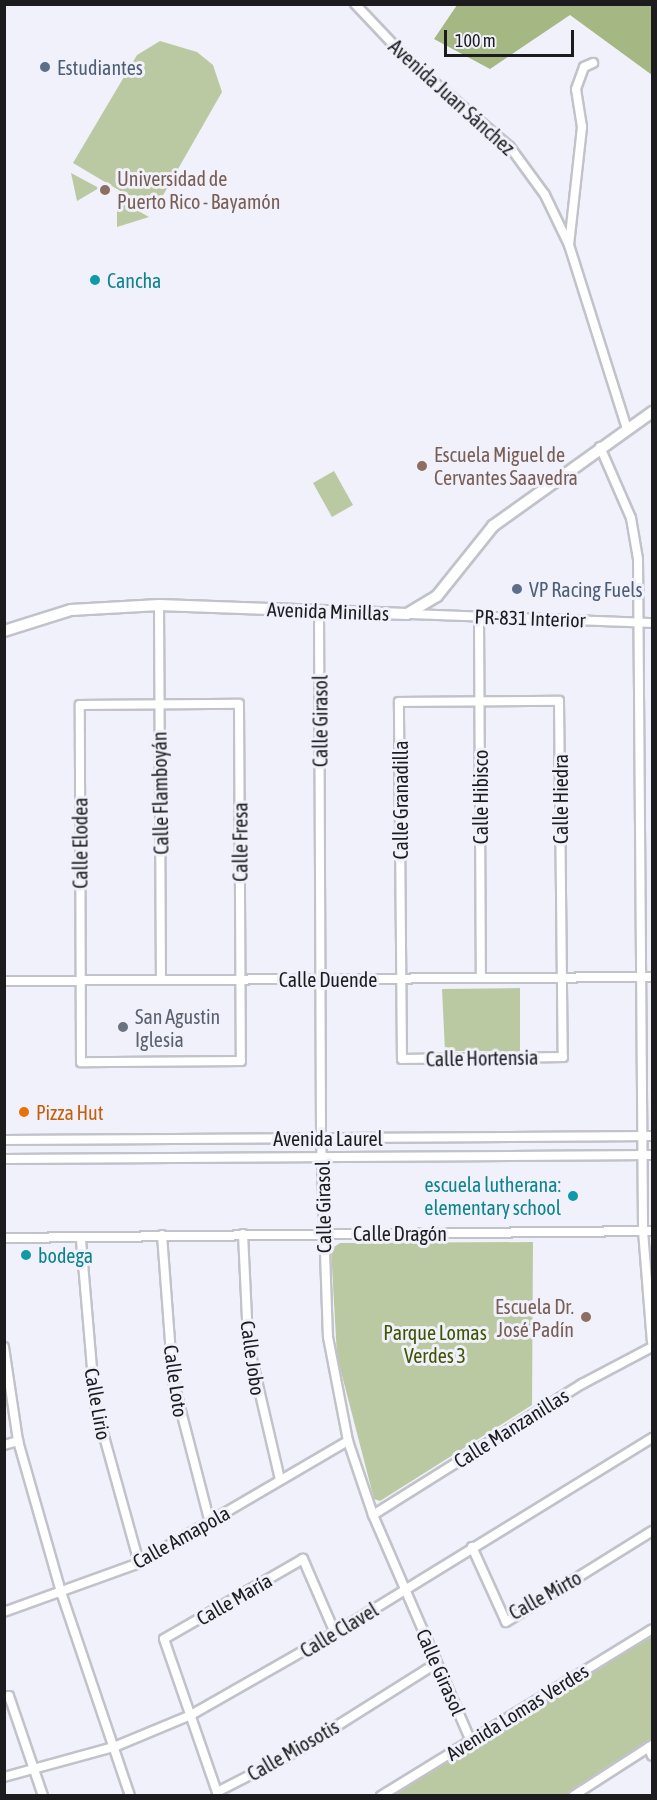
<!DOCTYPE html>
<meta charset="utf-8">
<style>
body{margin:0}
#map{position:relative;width:657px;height:1800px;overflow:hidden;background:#f0f1fa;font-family:"Asap Condensed",sans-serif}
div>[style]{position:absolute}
.green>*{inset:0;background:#bbc9a3}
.forest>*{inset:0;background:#a5b783}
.roads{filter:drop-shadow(2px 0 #c1c2ca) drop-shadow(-2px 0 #c1c2ca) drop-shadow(0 2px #c1c2ca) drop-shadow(0 -2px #c1c2ca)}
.minor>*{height:8px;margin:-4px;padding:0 4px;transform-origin:4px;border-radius:4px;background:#fff}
.major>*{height:10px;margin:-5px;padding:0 5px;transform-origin:5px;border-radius:5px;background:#fff}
.dots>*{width:16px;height:16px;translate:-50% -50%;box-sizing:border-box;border:3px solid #f0f1fa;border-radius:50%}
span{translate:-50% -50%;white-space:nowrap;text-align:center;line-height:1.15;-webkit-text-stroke:6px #f0f1fa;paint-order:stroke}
.service-label{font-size:20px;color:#4e5e75}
.left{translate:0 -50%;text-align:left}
.street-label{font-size:20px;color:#1c1c1f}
.education-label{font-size:20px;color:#785e54}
.right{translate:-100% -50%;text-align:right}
.culture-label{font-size:20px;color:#0d838f}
.worship-label{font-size:20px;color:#5b616d}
.food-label{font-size:20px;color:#c56008}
.park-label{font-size:20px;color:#405400}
.frame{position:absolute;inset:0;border:6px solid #1c1c1f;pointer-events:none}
.scale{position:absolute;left:444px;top:30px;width:130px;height:27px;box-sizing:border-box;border:3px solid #1c1c1f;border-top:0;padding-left:8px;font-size:18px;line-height:21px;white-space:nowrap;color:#1c1c1f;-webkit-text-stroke:4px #f0f1fa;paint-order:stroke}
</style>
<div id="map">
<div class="green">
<div style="clip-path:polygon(160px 41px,197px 52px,213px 65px,222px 92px,154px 211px,73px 163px,137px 55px)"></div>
<div style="clip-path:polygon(71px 173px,99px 188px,77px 201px)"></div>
<div style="clip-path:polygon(117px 199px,149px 217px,117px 227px)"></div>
<div style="clip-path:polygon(334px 471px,353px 505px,332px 517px,313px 483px)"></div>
<div style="clip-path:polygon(520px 988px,520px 1051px,445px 1051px,442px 989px)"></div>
<div style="clip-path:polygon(533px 1242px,532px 1405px,380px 1501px,374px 1499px,337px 1356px,331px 1249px,340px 1243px)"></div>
<div style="clip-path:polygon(652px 1629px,652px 1745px,573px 1795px,381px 1796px)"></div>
</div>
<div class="forest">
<div style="clip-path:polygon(457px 5px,652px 5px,652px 75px,570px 15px,490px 69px,434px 39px)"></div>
</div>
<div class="roads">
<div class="minor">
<div style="left:355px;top:4px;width:77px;rotate:46.6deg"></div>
<div style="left:408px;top:60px;width:134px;rotate:40.5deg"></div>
<div style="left:510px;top:147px;width:59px;rotate:53.9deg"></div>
<div style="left:545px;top:195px;width:55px;rotate:64.4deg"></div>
<div style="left:569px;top:245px;width:193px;rotate:72.5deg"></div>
<div style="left:569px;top:245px;width:119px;rotate:-83.7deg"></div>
<div style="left:582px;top:127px;width:38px;rotate:-99deg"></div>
<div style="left:576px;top:89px;width:23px;rotate:-70deg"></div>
<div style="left:584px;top:67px;width:10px;rotate:-24deg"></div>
<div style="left:600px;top:447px;width:77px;rotate:66.4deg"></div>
<div style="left:631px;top:518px;width:42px;rotate:80.3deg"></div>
<div style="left:638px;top:559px;width:672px;rotate:89.57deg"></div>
<div style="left:643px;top:1231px;width:111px;rotate:85.4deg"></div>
<div style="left:159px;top:605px;width:375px;rotate:89.7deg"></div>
<div style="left:319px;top:610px;width:528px;rotate:89.78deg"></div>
<div style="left:321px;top:1138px;width:199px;rotate:88deg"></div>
<div style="left:328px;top:1337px;width:106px;rotate:79.1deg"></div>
<div style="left:348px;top:1441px;width:78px;rotate:71.3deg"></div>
<div style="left:373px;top:1515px;width:246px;rotate:66.6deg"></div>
<div style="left:407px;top:614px;width:245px;rotate:2.1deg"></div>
<div style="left:479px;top:617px;width:361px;rotate:89.7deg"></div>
<div style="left:559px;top:701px;width:356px;rotate:89.4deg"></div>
<div style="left:563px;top:1057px;width:161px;rotate:179.3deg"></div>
<div style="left:402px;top:1059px;width:357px;rotate:-90.5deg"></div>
<div style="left:399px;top:702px;width:160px;rotate:-0.4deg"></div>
<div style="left:239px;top:704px;width:357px;rotate:89.7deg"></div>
<div style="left:241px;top:1061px;width:160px;rotate:179.6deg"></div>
<div style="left:81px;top:1062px;width:357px;rotate:-90.2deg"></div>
<div style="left:80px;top:705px;width:159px;rotate:-0.4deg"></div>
<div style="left:4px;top:981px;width:648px;rotate:-0.35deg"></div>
<div style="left:4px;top:1140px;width:648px;rotate:-0.35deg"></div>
<div style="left:4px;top:1159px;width:648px;rotate:-0.35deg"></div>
<div style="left:243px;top:1234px;width:108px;rotate:87.3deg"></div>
<div style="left:248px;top:1342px;width:141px;rotate:76.9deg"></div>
<div style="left:162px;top:1235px;width:145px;rotate:85.7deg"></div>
<div style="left:173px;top:1380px;width:148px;rotate:75.5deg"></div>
<div style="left:4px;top:1238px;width:648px;rotate:-0.62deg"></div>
<div style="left:81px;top:1240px;width:165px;rotate:85.1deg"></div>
<div style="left:95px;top:1404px;width:165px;rotate:74.5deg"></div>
<div style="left:4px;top:1347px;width:95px;rotate:81.5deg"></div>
<div style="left:18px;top:1441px;width:160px;rotate:74.1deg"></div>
<div style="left:62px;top:1595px;width:212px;rotate:71.3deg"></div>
<div style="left:4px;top:1445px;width:15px;rotate:-16deg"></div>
<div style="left:373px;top:1515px;width:247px;rotate:-32.1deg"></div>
<div style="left:582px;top:1384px;width:79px;rotate:-27.9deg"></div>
<div style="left:472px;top:1547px;width:82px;rotate:65.6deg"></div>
<div style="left:506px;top:1622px;width:172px;rotate:-31.9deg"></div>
<div style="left:4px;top:1612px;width:144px;rotate:-19.9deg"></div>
<div style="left:139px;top:1563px;width:242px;rotate:-30.3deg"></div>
<div style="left:335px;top:1633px;width:81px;rotate:-113.4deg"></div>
<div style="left:303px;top:1559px;width:160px;rotate:150.1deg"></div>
<div style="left:164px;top:1639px;width:162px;rotate:70.9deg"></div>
<div style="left:217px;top:1792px;width:90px;rotate:-27.1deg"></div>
<div style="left:297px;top:1751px;width:165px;rotate:-32.2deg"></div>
<div style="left:4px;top:1697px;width:5px;rotate:-11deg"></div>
<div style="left:9px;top:1696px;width:106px;rotate:71.2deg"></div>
<div style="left:649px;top:1747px;width:9px;rotate:72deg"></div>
<div style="left:4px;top:1777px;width:114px;rotate:-15.3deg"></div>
<div style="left:114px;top:1747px;width:83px;rotate:-22.6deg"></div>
<div style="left:191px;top:1715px;width:166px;rotate:-29.7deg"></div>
<div style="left:335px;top:1633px;width:372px;rotate:-31.6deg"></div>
<div style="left:381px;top:1796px;width:318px;rotate:-31.6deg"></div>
<div style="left:573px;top:1796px;width:94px;rotate:-32.8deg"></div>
</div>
<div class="major">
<div style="left:4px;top:631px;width:70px;rotate:-17.4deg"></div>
<div style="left:71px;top:610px;width:88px;rotate:-3.3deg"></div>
<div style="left:159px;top:605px;width:248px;rotate:2.1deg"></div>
<div style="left:407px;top:614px;width:35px;rotate:-31deg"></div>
<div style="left:437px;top:596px;width:90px;rotate:-51.3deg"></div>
<div style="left:493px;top:526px;width:196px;rotate:-35.6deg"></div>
</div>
</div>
<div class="dots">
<div style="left:45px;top:67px;background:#5c6f8a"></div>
<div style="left:105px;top:190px;background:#8d6e63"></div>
<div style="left:95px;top:280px;background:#0f9aa8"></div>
<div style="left:422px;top:466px;background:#8d6e63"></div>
<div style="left:517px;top:589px;background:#5c6f8a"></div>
<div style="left:123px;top:1027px;background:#6b7280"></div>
<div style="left:24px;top:1112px;background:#e8710a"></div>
<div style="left:573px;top:1196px;background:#0f9aa8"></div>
<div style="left:26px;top:1255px;background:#0f9aa8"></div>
<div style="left:586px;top:1317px;background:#8d6e63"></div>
</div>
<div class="service-label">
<span class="left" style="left:57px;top:67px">Estudiantes</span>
<span class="left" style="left:529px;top:589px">VP Racing Fuels</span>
</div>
<div class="street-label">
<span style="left:452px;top:97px;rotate:42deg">Avenida Juan Sánchez</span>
<span style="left:328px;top:611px;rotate:2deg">Avenida Minillas</span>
<span style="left:530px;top:618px;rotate:2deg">PR-831 Interior</span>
<span style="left:320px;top:721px;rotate:-90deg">Calle Girasol</span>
<span style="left:160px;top:793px;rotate:-91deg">Calle Flamboyán</span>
<span style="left:480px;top:797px;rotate:-90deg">Calle Hibisco</span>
<span style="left:560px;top:799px;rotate:-90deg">Calle Hiedra</span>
<span style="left:400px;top:800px;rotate:-90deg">Calle Granadilla</span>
<span style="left:240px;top:842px;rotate:-90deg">Calle Fresa</span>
<span style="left:80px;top:843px;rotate:-90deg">Calle Elodea</span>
<span style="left:328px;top:979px">Calle Duende</span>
<span style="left:482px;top:1058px;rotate:-1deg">Calle Hortensia</span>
<span style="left:328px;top:1138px">Avenida Laurel</span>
<span style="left:323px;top:1207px;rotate:-91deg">Calle Girasol</span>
<span style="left:400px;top:1233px">Calle Dragón</span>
<span style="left:253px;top:1358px;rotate:82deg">Calle Jobo</span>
<span style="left:176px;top:1381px;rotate:82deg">Calle Loto</span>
<span style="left:98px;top:1404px;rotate:80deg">Calle Lirio</span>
<span style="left:511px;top:1428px;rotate:-32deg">Calle Manzanillas</span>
<span style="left:181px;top:1537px;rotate:-29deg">Calle Amapola</span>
<span style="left:545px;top:1595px;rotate:-29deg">Calle Mirto</span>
<span style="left:234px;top:1599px;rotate:-30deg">Calle María</span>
<span style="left:339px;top:1630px;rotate:-31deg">Calle Clavel</span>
<span style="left:441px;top:1672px;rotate:66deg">Calle Girasol</span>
<span style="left:517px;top:1712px;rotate:-32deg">Avenida Lomas Verdes</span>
<span style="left:293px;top:1750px;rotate:-30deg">Calle Miosotis</span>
</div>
<div class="education-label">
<span class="left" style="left:117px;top:190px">Universidad de<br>Puerto Rico - Bayamón</span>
<span class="left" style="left:434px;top:466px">Escuela Miguel de<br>Cervantes Saavedra</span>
<span class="right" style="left:574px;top:1318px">Escuela Dr.<br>José Padín</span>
</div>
<div class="culture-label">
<span class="left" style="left:107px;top:280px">Cancha</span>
<span class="right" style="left:561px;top:1196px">escuela lutherana:<br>elementary school</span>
<span class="left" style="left:38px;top:1255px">bodega</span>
</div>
<div class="worship-label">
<span class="left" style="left:135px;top:1028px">San Agustin<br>Iglesia</span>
</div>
<div class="food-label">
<span class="left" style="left:36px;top:1112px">Pizza Hut</span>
</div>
<div class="park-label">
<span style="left:435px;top:1344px">Parque Lomas<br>Verdes 3</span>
</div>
<div class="frame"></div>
<div class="scale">100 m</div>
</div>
